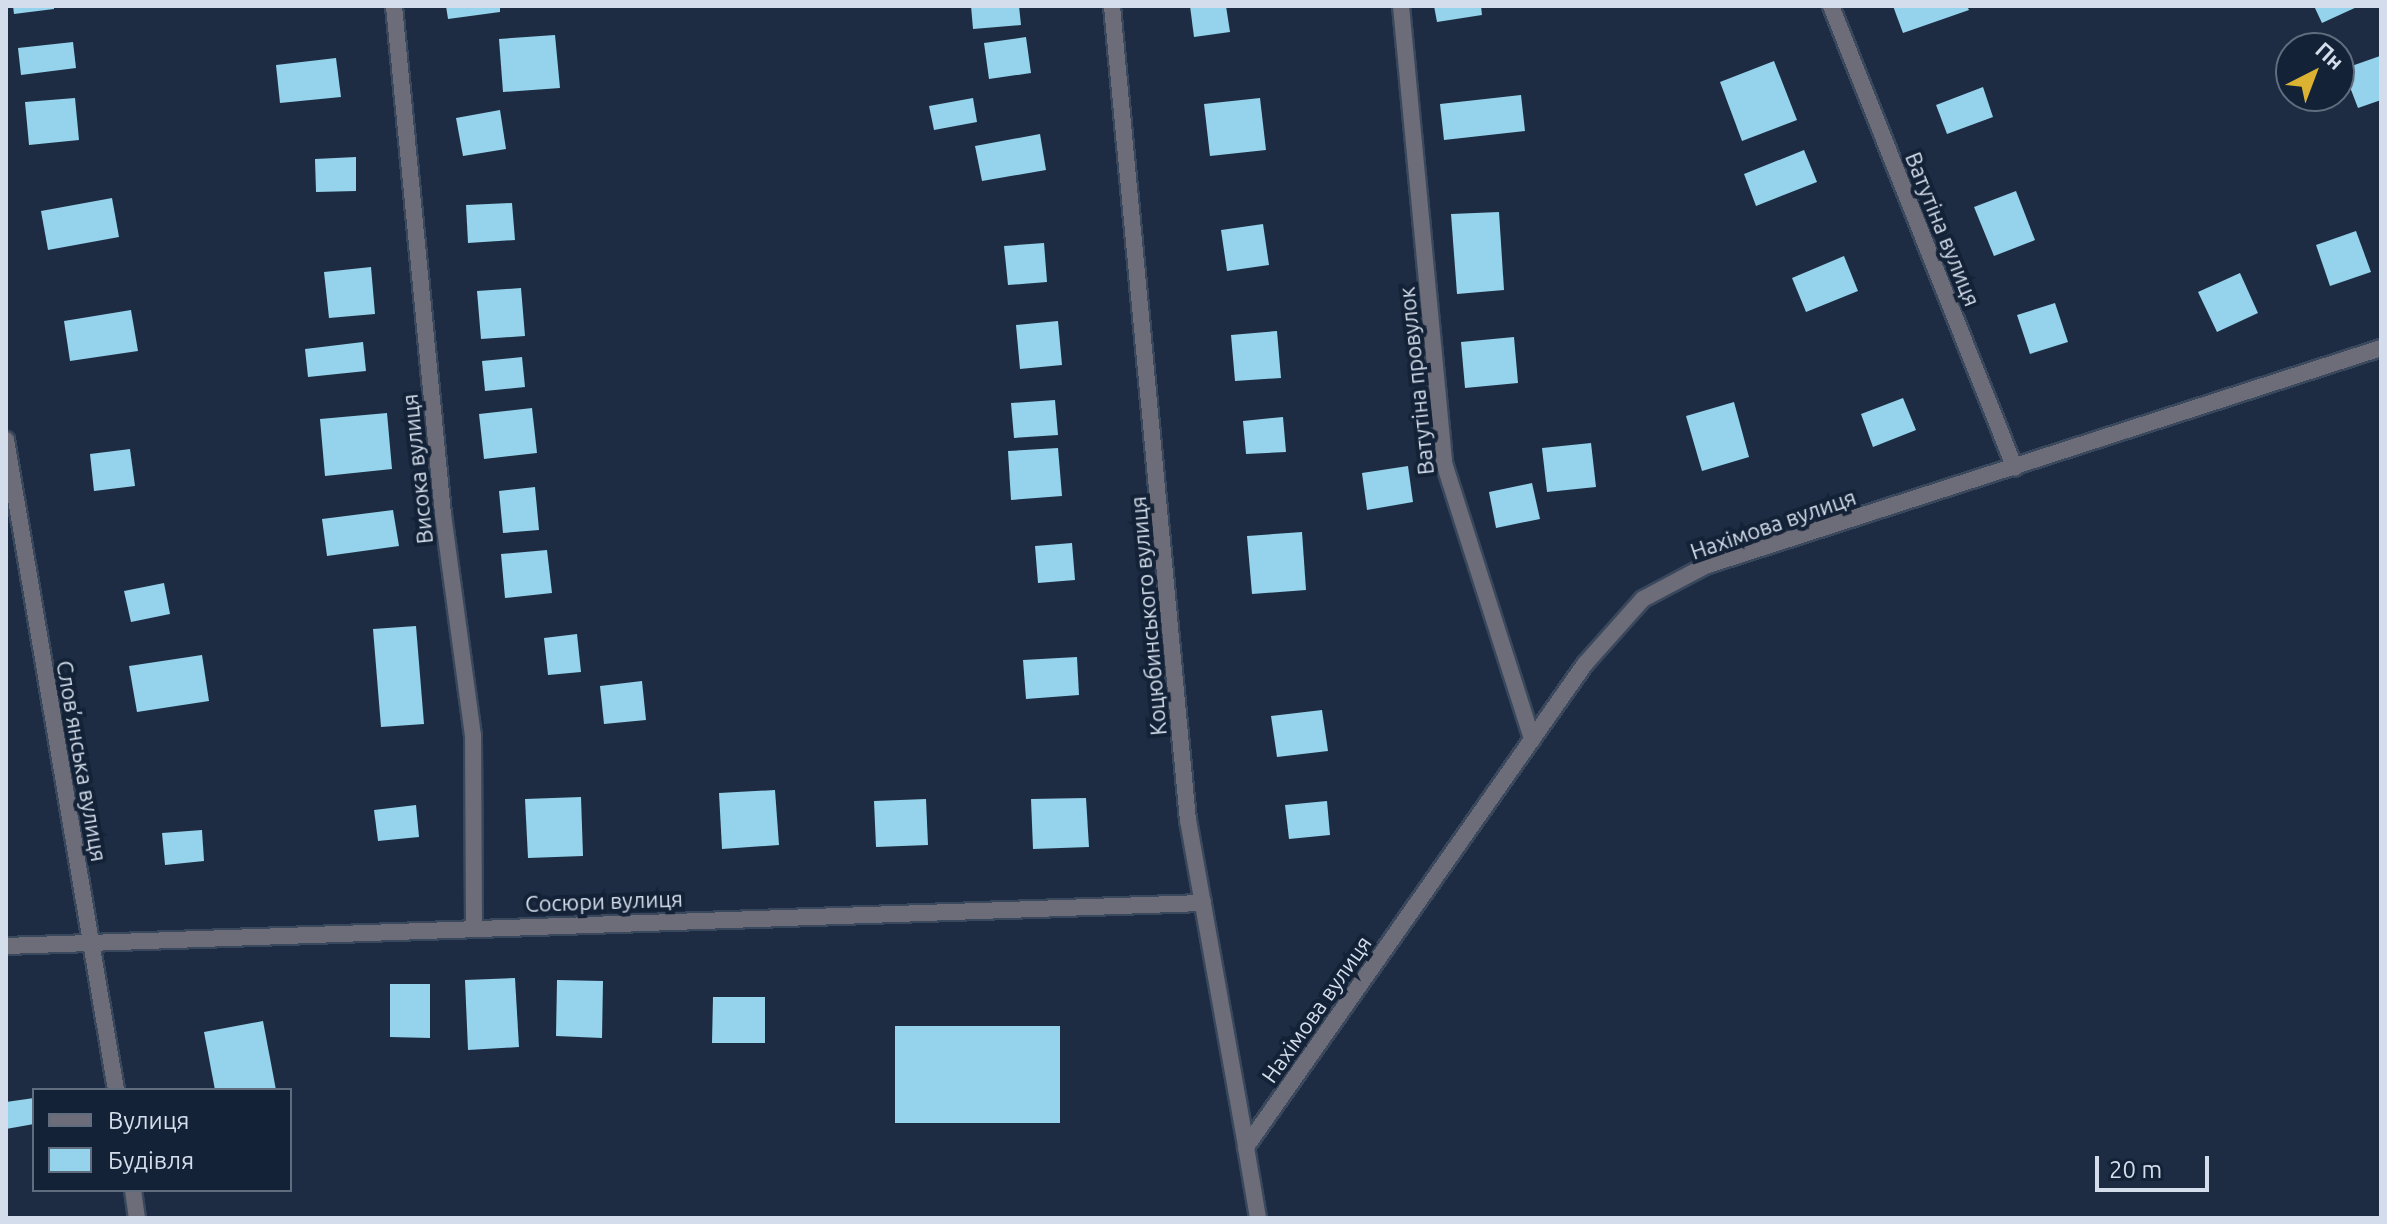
<!DOCTYPE html>
<meta charset="utf-8">
<style>
body{margin:0}
#map{position:relative;width:2387px;height:1224px;overflow:hidden;background:#1d2c42;font-family:Ubuntu,sans-serif}
div>[style]{position:absolute}
.building>*{inset:0;background:#94d3eb}
.roads{filter:drop-shadow(2px 0 #3a485d) drop-shadow(-2px 0 #3a485d) drop-shadow(0 2px #3a485d) drop-shadow(0 -2px #3a485d)}
.minor>*{height:16px;margin:-8px;padding:0 8px;transform-origin:8px;border-radius:8px;background:#6d6c79}
.tertiary>*{height:16px;margin:-8px;padding:0 8px;transform-origin:8px;border-radius:8px;background:#6d6c79}
span{translate:-50% -50%;white-space:nowrap;text-align:center;line-height:1.15;-webkit-text-stroke:8px #142237;paint-order:stroke}
.street-label{font-size:22px;color:#d3ddeb}
.frame{position:absolute;inset:0;border:8px solid #d3ddeb;pointer-events:none}
.legend{position:absolute;left:32px;top:1088px;width:260px;height:104px;box-sizing:border-box;background:#142237;border:2px solid #606d7f;margin:0;padding:10px 14px;list-style:none;font-size:24px;color:#d3ddeb}
.legend li{display:flex;align-items:center;gap:16px;height:40px}
.legend b{width:40px;border:2px solid #606d7f}
.north{position:absolute;left:2275px;top:32px;width:80px;height:80px;box-sizing:border-box;background:#142237;border:2px solid #606d7f;border-radius:50%;rotate:42deg;font-size:22px;font-weight:700;line-height:32px;text-align:center;color:#d3ddeb}
.north::after{content:'';display:block;margin:auto;width:28px;height:36px;background:#dcb233;clip-path:polygon(50% 0,100% 100%,50% 72%,0 100%)}
.scale{position:absolute;left:2095px;top:1156px;width:114px;height:36px;box-sizing:border-box;border:4px solid #d3ddeb;border-top:0;padding-left:10px;font-size:24px;line-height:28px;white-space:nowrap;color:#d3ddeb;-webkit-text-stroke:6px #142237;paint-order:stroke}
</style>
<div id="map">
<div class="building">
<div style="clip-path:polygon(13px 6px,54px 6px,54px 9px,14px 14px)"></div>
<div style="clip-path:polygon(446px 6px,500px 6px,500px 12px,448px 19px)"></div>
<div style="clip-path:polygon(971px 6px,1019px 6px,1021px 25px,973px 29px)"></div>
<div style="clip-path:polygon(1190px 6px,1226px 6px,1230px 32px,1194px 37px)"></div>
<div style="clip-path:polygon(1434px 6px,1481px 6px,1482px 15px,1437px 22px)"></div>
<div style="clip-path:polygon(1893px 6px,1967px 6px,1969px 10px,1903px 33px)"></div>
<div style="clip-path:polygon(2314px 6px,2359px 6px,2322px 23px)"></div>
<div style="clip-path:polygon(555px 35px,560px 88px,503px 92px,499px 39px)"></div>
<div style="clip-path:polygon(1026px 37px,1031px 73px,989px 79px,984px 43px)"></div>
<div style="clip-path:polygon(73px 42px,76px 68px,21px 75px,18px 48px)"></div>
<div style="clip-path:polygon(2380px 56px,2381px 100px,2358px 108px,2343px 69px)"></div>
<div style="clip-path:polygon(336px 58px,341px 97px,280px 103px,276px 65px)"></div>
<div style="clip-path:polygon(1774px 61px,1797px 120px,1742px 141px,1720px 82px)"></div>
<div style="clip-path:polygon(1983px 87px,1993px 117px,1947px 134px,1936px 105px)"></div>
<div style="clip-path:polygon(1521px 95px,1525px 131px,1444px 140px,1440px 104px)"></div>
<div style="clip-path:polygon(75px 98px,79px 140px,29px 145px,25px 102px)"></div>
<div style="clip-path:polygon(973px 98px,977px 122px,934px 130px,929px 106px)"></div>
<div style="clip-path:polygon(1260px 98px,1266px 150px,1210px 156px,1204px 104px)"></div>
<div style="clip-path:polygon(500px 110px,506px 149px,463px 156px,456px 118px)"></div>
<div style="clip-path:polygon(1040px 134px,1046px 170px,982px 181px,975px 146px)"></div>
<div style="clip-path:polygon(1804px 150px,1817px 182px,1756px 206px,1744px 174px)"></div>
<div style="clip-path:polygon(356px 157px,356px 191px,316px 192px,315px 159px)"></div>
<div style="clip-path:polygon(2016px 191px,2035px 240px,1994px 256px,1974px 207px)"></div>
<div style="clip-path:polygon(112px 198px,119px 237px,48px 250px,41px 211px)"></div>
<div style="clip-path:polygon(512px 203px,515px 240px,468px 243px,466px 205px)"></div>
<div style="clip-path:polygon(1499px 212px,1504px 290px,1457px 294px,1451px 214px)"></div>
<div style="clip-path:polygon(1263px 224px,1269px 265px,1227px 271px,1221px 230px)"></div>
<div style="clip-path:polygon(2356px 231px,2371px 272px,2330px 286px,2316px 245px)"></div>
<div style="clip-path:polygon(1044px 243px,1047px 282px,1008px 285px,1004px 246px)"></div>
<div style="clip-path:polygon(1844px 256px,1858px 291px,1806px 312px,1792px 278px)"></div>
<div style="clip-path:polygon(371px 267px,375px 314px,329px 318px,324px 272px)"></div>
<div style="clip-path:polygon(2240px 273px,2258px 313px,2217px 332px,2198px 292px)"></div>
<div style="clip-path:polygon(521px 288px,525px 336px,481px 339px,477px 291px)"></div>
<div style="clip-path:polygon(2055px 303px,2068px 342px,2030px 354px,2017px 315px)"></div>
<div style="clip-path:polygon(131px 310px,138px 351px,70px 361px,64px 321px)"></div>
<div style="clip-path:polygon(1058px 321px,1062px 365px,1020px 369px,1016px 325px)"></div>
<div style="clip-path:polygon(1277px 331px,1281px 378px,1235px 381px,1231px 335px)"></div>
<div style="clip-path:polygon(1514px 337px,1518px 383px,1465px 388px,1461px 342px)"></div>
<div style="clip-path:polygon(363px 342px,366px 371px,308px 377px,305px 349px)"></div>
<div style="clip-path:polygon(522px 357px,525px 387px,485px 391px,482px 361px)"></div>
<div style="clip-path:polygon(1903px 398px,1916px 430px,1873px 447px,1861px 414px)"></div>
<div style="clip-path:polygon(1055px 400px,1058px 435px,1014px 438px,1011px 403px)"></div>
<div style="clip-path:polygon(1734px 402px,1749px 457px,1702px 471px,1686px 416px)"></div>
<div style="clip-path:polygon(532px 408px,537px 453px,484px 459px,479px 414px)"></div>
<div style="clip-path:polygon(387px 413px,392px 469px,325px 476px,320px 419px)"></div>
<div style="clip-path:polygon(1283px 417px,1286px 452px,1246px 454px,1243px 421px)"></div>
<div style="clip-path:polygon(1591px 443px,1596px 487px,1547px 492px,1542px 448px)"></div>
<div style="clip-path:polygon(1058px 448px,1062px 496px,1011px 500px,1008px 451px)"></div>
<div style="clip-path:polygon(130px 449px,135px 486px,94px 491px,90px 454px)"></div>
<div style="clip-path:polygon(1408px 466px,1413px 502px,1367px 510px,1362px 473px)"></div>
<div style="clip-path:polygon(1532px 483px,1540px 519px,1496px 528px,1489px 492px)"></div>
<div style="clip-path:polygon(535px 487px,539px 530px,503px 533px,499px 491px)"></div>
<div style="clip-path:polygon(393px 510px,399px 546px,327px 556px,322px 519px)"></div>
<div style="clip-path:polygon(1302px 532px,1306px 590px,1252px 594px,1247px 536px)"></div>
<div style="clip-path:polygon(1072px 543px,1075px 580px,1038px 583px,1035px 546px)"></div>
<div style="clip-path:polygon(547px 550px,552px 593px,505px 598px,501px 554px)"></div>
<div style="clip-path:polygon(164px 583px,170px 614px,131px 622px,124px 591px)"></div>
<div style="clip-path:polygon(416px 626px,424px 724px,381px 727px,373px 629px)"></div>
<div style="clip-path:polygon(577px 634px,581px 672px,548px 675px,544px 638px)"></div>
<div style="clip-path:polygon(202px 655px,209px 701px,137px 712px,129px 666px)"></div>
<div style="clip-path:polygon(1077px 657px,1079px 695px,1026px 699px,1023px 660px)"></div>
<div style="clip-path:polygon(642px 681px,646px 720px,604px 724px,600px 686px)"></div>
<div style="clip-path:polygon(1322px 710px,1328px 751px,1277px 757px,1271px 716px)"></div>
<div style="clip-path:polygon(775px 790px,779px 845px,722px 849px,719px 793px)"></div>
<div style="clip-path:polygon(581px 797px,583px 856px,528px 858px,525px 799px)"></div>
<div style="clip-path:polygon(1086px 798px,1089px 847px,1033px 849px,1031px 799px)"></div>
<div style="clip-path:polygon(926px 799px,928px 845px,876px 847px,874px 801px)"></div>
<div style="clip-path:polygon(1327px 801px,1330px 835px,1289px 839px,1285px 805px)"></div>
<div style="clip-path:polygon(416px 805px,419px 837px,378px 841px,374px 810px)"></div>
<div style="clip-path:polygon(202px 830px,204px 861px,165px 865px,162px 833px)"></div>
<div style="clip-path:polygon(515px 978px,519px 1047px,468px 1050px,465px 980px)"></div>
<div style="clip-path:polygon(557px 980px,603px 981px,602px 1038px,556px 1036px)"></div>
<div style="clip-path:polygon(390px 984px,430px 984px,430px 1038px,390px 1037px)"></div>
<div style="clip-path:polygon(713px 997px,765px 997px,765px 1043px,712px 1043px)"></div>
<div style="clip-path:polygon(263px 1021px,276px 1090px,215px 1090px,204px 1032px)"></div>
<div style="clip-path:polygon(895px 1026px,1060px 1026px,1060px 1123px,895px 1123px)"></div>
<div style="clip-path:polygon(34px 1098px,34px 1124px,6px 1129px,6px 1102px)"></div>
</div>
<div class="roads">
<div class="minor">
<div style="left:394px;top:6px;width:510px;rotate:84.49deg"></div>
<div style="left:443px;top:514px;width:223px;rotate:82.3deg"></div>
<div style="left:473px;top:735px;width:192px;rotate:89.7deg"></div>
<div style="left:1112px;top:6px;width:818px;rotate:84.67deg"></div>
<div style="left:1188px;top:820px;width:332px;rotate:79.9deg"></div>
<div style="left:1401px;top:6px;width:459px;rotate:84.6deg"></div>
<div style="left:1444px;top:463px;width:290px;rotate:72.3deg"></div>
<div style="left:1831px;top:6px;width:497px;rotate:68.3deg"></div>
<div style="left:6px;top:440px;width:659px;rotate:80.39deg"></div>
<div style="left:6px;top:946px;width:1198px;rotate:-2.06deg"></div>
<div style="left:133px;top:1190px;width:28px;rotate:82deg"></div>
</div>
<div class="tertiary">
<div style="left:1258px;top:1218px;width:72px;rotate:-99.6deg"></div>
<div style="left:1246px;top:1147px;width:590px;rotate:-54.94deg"></div>
<div style="left:1585px;top:664px;width:87px;rotate:-48.3deg"></div>
<div style="left:1643px;top:599px;width:70px;rotate:-28deg"></div>
<div style="left:1705px;top:566px;width:710px;rotate:-17.87deg"></div>
</div>
</div>
<div class="street-label">
<span style="left:1943px;top:229px;rotate:68deg">Ватутіна вулиця</span>
<span style="left:1416px;top:381px;rotate:-96deg">Ватутіна провулок</span>
<span style="left:417px;top:469px;rotate:-96deg">Висока вулиця</span>
<span style="left:1773px;top:524px;rotate:-19deg">Нахімова вулиця</span>
<span style="left:1148px;top:616px;rotate:-95deg">Коцюбинського вулиця</span>
<span style="left:82px;top:761px;rotate:80deg">Слов’янська вулиця</span>
<span style="left:604px;top:901px;rotate:-2deg">Сосюри вулиця</span>
<span style="left:1316px;top:1009px;rotate:-55deg">Нахімова вулиця</span>
</div>
<div class="frame"></div>
<ul class="legend">
<li><b style="height:10px;background:#6d6c79"></b>Вулиця</li>
<li><b style="height:22px;background:#94d3eb"></b>Будівля</li>
</ul>
<div class="north">Пн</div>
<div class="scale">20 m</div>
</div>
